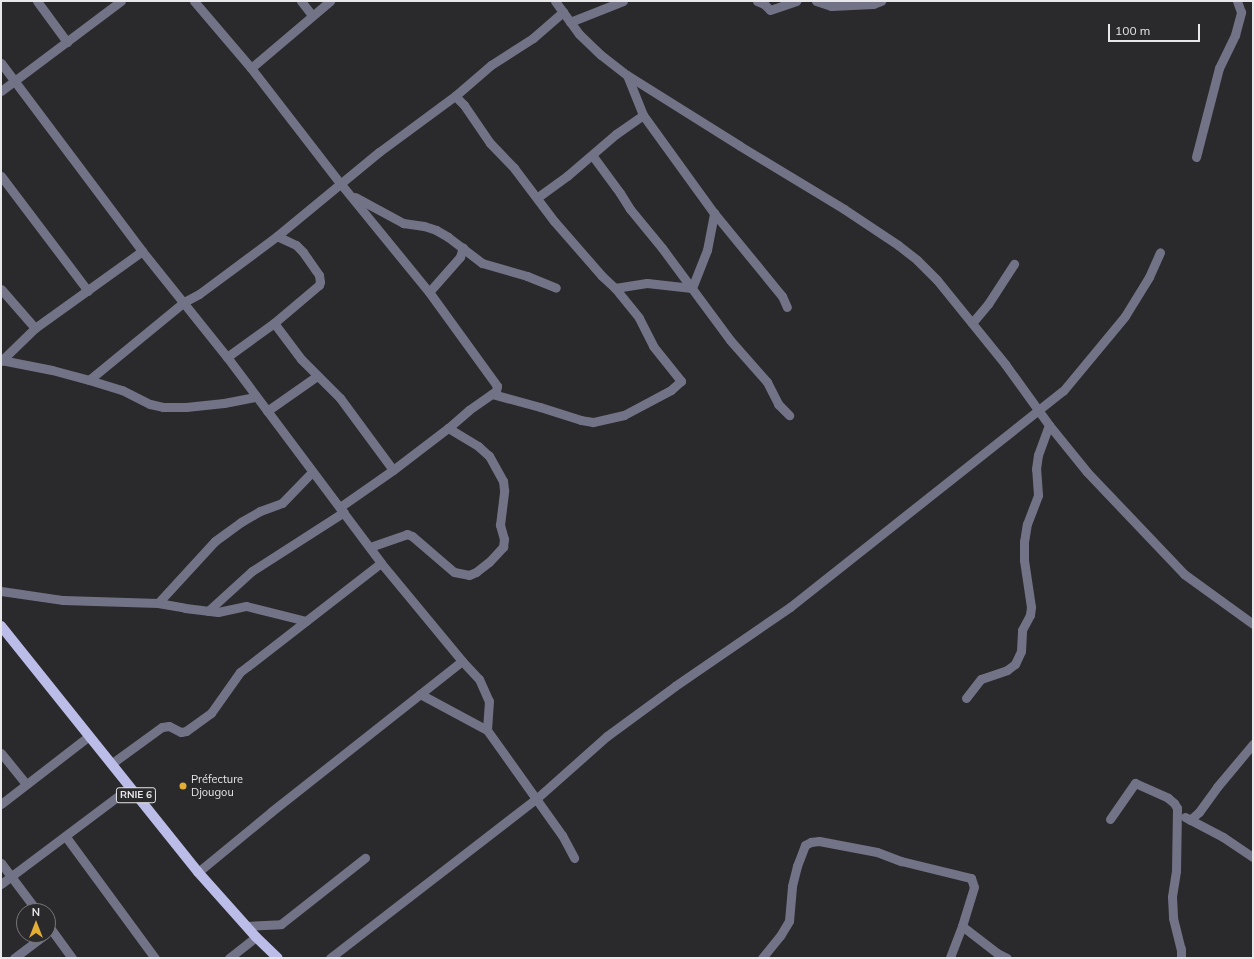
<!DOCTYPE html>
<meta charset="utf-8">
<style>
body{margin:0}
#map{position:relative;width:1254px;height:959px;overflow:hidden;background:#2a2a2d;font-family:Mulish,sans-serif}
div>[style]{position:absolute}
.minor>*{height:9px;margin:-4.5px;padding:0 4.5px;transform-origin:4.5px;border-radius:4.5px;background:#737388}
.major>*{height:10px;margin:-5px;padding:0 5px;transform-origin:5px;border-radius:5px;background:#bcbce8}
.dots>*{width:11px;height:11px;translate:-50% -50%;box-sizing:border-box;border:2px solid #2a2a2d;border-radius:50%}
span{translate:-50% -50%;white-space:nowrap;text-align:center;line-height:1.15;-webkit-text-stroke:3px #2a2a2d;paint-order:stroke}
.shield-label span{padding:1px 3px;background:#2a2a2d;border:1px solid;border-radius:3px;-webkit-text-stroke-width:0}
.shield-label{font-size:10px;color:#e8e8eb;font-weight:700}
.poi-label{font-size:11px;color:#e8e8eb}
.left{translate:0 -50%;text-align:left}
.frame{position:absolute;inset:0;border:2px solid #e8e8eb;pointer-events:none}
.north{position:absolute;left:16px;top:903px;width:40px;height:40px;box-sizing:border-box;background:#2a2a2d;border:1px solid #767679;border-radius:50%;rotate:0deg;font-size:11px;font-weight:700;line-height:16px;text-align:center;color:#e8e8eb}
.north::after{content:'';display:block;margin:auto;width:14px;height:18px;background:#e4ae35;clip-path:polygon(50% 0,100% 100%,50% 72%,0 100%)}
.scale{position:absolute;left:1108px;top:24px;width:92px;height:18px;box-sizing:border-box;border:2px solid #e8e8eb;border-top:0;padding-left:5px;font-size:12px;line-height:14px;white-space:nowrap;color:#e8e8eb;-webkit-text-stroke:3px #2a2a2d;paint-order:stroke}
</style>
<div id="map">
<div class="minor">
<div style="left:37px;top:1px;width:51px;rotate:53.8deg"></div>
<div style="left:194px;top:1px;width:88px;rotate:49.6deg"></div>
<div style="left:251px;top:68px;width:145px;rotate:52.3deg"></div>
<div style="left:340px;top:183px;width:141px;rotate:50.8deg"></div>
<div style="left:429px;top:292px;width:116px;rotate:54.1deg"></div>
<div style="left:497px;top:386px;width:5px;rotate:101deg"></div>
<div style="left:496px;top:391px;width:33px;rotate:145deg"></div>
<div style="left:469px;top:410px;width:28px;rotate:139deg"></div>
<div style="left:448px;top:428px;width:69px;rotate:142.6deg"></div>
<div style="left:393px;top:470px;width:65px;rotate:145.1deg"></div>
<div style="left:301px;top:1px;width:18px;rotate:52deg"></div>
<div style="left:555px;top:1px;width:41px;rotate:54deg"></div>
<div style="left:579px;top:34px;width:30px;rotate:44deg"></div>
<div style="left:601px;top:55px;width:33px;rotate:38deg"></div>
<div style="left:627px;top:75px;width:133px;rotate:32.1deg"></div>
<div style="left:740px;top:146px;width:122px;rotate:31.2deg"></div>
<div style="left:844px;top:209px;width:65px;rotate:33.7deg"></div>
<div style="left:898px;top:245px;width:24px;rotate:38deg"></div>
<div style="left:917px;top:260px;width:28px;rotate:45deg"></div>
<div style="left:937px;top:280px;width:108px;rotate:51deg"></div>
<div style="left:1005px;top:364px;width:75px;rotate:54.2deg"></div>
<div style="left:1049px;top:425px;width:60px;rotate:51deg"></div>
<div style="left:1087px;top:472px;width:141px;rotate:46.4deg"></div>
<div style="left:1184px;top:574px;width:85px;rotate:35.9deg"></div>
<div style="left:757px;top:1px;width:8px;rotate:23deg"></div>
<div style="left:764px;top:4px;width:8px;rotate:45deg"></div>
<div style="left:770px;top:10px;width:28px;rotate:-19deg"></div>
<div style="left:816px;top:1px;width:16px;rotate:18deg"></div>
<div style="left:831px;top:6px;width:42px;rotate:-2.7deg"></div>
<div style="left:873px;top:4px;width:9px;rotate:-21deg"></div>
<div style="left:570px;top:22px;width:57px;rotate:-21.6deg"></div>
<div style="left:1px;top:63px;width:235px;rotate:53.1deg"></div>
<div style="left:142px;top:251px;width:136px;rotate:51.3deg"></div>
<div style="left:227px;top:357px;width:257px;rotate:53.2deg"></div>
<div style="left:381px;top:563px;width:127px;rotate:50.4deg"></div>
<div style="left:462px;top:661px;width:243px;rotate:141.7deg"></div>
<div style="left:271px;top:812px;width:94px;rotate:140.6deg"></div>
<div style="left:251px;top:68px;width:104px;rotate:-40.3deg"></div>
<div style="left:627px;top:75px;width:43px;rotate:68.2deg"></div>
<div style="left:643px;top:115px;width:121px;rotate:54.1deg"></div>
<div style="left:714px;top:213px;width:107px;rotate:50.7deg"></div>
<div style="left:782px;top:296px;width:12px;rotate:66deg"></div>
<div style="left:1px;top:91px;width:150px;rotate:-36.9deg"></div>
<div style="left:455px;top:96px;width:13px;rotate:45deg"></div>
<div style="left:464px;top:105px;width:46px;rotate:55.6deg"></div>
<div style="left:490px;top:143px;width:35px;rotate:46deg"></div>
<div style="left:514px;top:168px;width:66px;rotate:53deg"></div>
<div style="left:554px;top:221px;width:73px;rotate:48.9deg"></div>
<div style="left:602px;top:276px;width:18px;rotate:43deg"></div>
<div style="left:615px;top:288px;width:38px;rotate:51deg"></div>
<div style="left:639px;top:318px;width:31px;rotate:63deg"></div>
<div style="left:653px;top:346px;width:45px;rotate:51.3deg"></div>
<div style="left:681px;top:381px;width:13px;rotate:138deg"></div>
<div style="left:671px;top:390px;width:53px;rotate:152deg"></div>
<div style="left:624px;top:415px;width:32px;rotate:167deg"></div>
<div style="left:593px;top:422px;width:12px;rotate:-171deg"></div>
<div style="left:581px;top:420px;width:43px;rotate:-162.4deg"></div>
<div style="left:540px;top:407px;width:50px;rotate:-164.8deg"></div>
<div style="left:592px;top:155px;width:47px;rotate:53.6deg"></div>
<div style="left:620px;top:193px;width:19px;rotate:58deg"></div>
<div style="left:630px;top:209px;width:50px;rotate:50.6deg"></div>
<div style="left:662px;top:248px;width:114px;rotate:53.5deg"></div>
<div style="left:730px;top:340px;width:56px;rotate:48.6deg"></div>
<div style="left:767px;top:382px;width:25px;rotate:63deg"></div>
<div style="left:778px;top:404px;width:16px;rotate:45deg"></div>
<div style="left:1196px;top:157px;width:92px;rotate:-75.5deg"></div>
<div style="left:1219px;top:68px;width:37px;rotate:-64deg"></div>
<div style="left:1235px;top:35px;width:24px;rotate:-75deg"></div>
<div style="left:1241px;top:12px;width:12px;rotate:-110deg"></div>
<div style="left:1px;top:176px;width:144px;rotate:52.9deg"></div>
<div style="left:355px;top:197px;width:55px;rotate:28.4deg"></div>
<div style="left:403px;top:223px;width:21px;rotate:8deg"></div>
<div style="left:424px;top:226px;width:13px;rotate:18deg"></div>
<div style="left:436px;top:230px;width:14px;rotate:30deg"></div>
<div style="left:448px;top:237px;width:43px;rotate:37.4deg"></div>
<div style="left:482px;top:263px;width:47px;rotate:16.1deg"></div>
<div style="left:527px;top:276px;width:31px;rotate:22deg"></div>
<div style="left:538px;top:197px;width:36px;rotate:-36deg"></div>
<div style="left:567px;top:176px;width:65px;rotate:-40.6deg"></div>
<div style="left:616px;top:134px;width:33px;rotate:-35deg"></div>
<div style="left:615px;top:288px;width:32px;rotate:-9deg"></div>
<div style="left:647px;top:283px;width:45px;rotate:6.3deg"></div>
<div style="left:692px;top:288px;width:41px;rotate:-68.5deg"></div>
<div style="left:707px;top:250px;width:38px;rotate:-79deg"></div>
<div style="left:1px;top:289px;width:52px;rotate:48.9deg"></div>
<div style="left:429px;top:292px;width:47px;rotate:-48.5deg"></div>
<div style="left:460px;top:257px;width:10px;rotate:-73deg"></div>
<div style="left:274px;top:323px;width:45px;rotate:53.1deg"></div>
<div style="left:301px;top:359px;width:55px;rotate:45deg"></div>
<div style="left:340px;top:398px;width:89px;rotate:53.6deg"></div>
<div style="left:972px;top:323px;width:25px;rotate:-50deg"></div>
<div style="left:988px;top:304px;width:48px;rotate:-57deg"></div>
<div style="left:227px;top:357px;width:58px;rotate:-35.9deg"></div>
<div style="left:274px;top:323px;width:59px;rotate:-40.2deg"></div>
<div style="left:319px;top:285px;width:3px;rotate:-72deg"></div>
<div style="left:320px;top:282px;width:7px;rotate:-98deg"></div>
<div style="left:319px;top:275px;width:28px;rotate:-125deg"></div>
<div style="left:303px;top:252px;width:10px;rotate:-135deg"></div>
<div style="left:296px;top:245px;width:21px;rotate:-155deg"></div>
<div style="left:1px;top:360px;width:52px;rotate:11.1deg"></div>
<div style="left:52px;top:370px;width:38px;rotate:15deg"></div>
<div style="left:89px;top:380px;width:34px;rotate:17deg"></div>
<div style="left:122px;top:390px;width:31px;rotate:27deg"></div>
<div style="left:150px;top:404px;width:13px;rotate:13deg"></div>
<div style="left:163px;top:407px;width:23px"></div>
<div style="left:186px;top:407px;width:38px;rotate:-6deg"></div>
<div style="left:224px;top:403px;width:32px;rotate:-11deg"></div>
<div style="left:1px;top:361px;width:47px;rotate:-44.1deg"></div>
<div style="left:35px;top:328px;width:132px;rotate:-35.7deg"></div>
<div style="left:89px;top:380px;width:123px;rotate:-39.4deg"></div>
<div style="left:184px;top:302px;width:17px;rotate:-28deg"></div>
<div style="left:199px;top:294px;width:97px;rotate:-36.6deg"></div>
<div style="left:277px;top:236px;width:132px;rotate:-39.5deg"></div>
<div style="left:379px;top:152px;width:94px;rotate:-36.4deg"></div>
<div style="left:455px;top:96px;width:48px;rotate:-40.7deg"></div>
<div style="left:491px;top:65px;width:50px;rotate:-32.7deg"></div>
<div style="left:533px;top:38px;width:40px;rotate:-41deg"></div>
<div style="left:267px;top:411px;width:61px;rotate:-35deg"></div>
<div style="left:370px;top:547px;width:39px;rotate:-19deg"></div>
<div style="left:407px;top:534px;width:5px;rotate:22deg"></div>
<div style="left:412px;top:536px;width:55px;rotate:40.6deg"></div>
<div style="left:454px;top:572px;width:15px;rotate:11deg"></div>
<div style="left:469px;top:575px;width:8px;rotate:-23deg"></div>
<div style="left:476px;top:572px;width:16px;rotate:-38deg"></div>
<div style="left:489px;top:562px;width:21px;rotate:-47deg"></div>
<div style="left:503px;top:547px;width:8px;rotate:-83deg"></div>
<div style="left:504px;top:539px;width:15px;rotate:-106deg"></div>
<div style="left:500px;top:525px;width:35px;rotate:-83deg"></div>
<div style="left:504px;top:490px;width:9px;rotate:-96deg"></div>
<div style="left:503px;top:481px;width:29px;rotate:-119deg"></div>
<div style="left:489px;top:456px;width:15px;rotate:-138deg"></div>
<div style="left:478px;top:446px;width:35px;rotate:-149deg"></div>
<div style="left:1px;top:591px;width:63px;rotate:8.3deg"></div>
<div style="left:63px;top:600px;width:95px;rotate:1.8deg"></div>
<div style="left:158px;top:603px;width:27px;rotate:10deg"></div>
<div style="left:185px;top:608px;width:33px;rotate:7deg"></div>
<div style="left:218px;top:612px;width:29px;rotate:-12deg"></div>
<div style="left:246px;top:606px;width:62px;rotate:14deg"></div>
<div style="left:158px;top:603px;width:84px;rotate:-47.4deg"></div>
<div style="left:215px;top:541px;width:32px;rotate:-36deg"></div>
<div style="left:241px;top:522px;width:22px;rotate:-30deg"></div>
<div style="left:260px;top:511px;width:23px;rotate:-20deg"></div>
<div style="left:282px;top:503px;width:43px;rotate:-45.9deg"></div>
<div style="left:208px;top:611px;width:59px;rotate:-42.3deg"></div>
<div style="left:252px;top:571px;width:109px;rotate:-32.7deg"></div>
<div style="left:462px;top:661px;width:25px;rotate:47deg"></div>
<div style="left:479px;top:679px;width:24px;rotate:66deg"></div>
<div style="left:489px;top:701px;width:29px;rotate:94deg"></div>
<div style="left:420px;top:694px;width:76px;rotate:28.2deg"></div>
<div style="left:487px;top:730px;width:129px;rotate:54.5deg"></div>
<div style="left:562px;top:835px;width:26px;rotate:62deg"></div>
<div style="left:966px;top:698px;width:24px;rotate:-52deg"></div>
<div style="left:981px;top:679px;width:28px;rotate:-19deg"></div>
<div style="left:1007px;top:670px;width:10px;rotate:-37deg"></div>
<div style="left:1015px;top:664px;width:14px;rotate:-65deg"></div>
<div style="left:1021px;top:651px;width:21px;rotate:-87deg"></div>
<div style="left:1022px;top:630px;width:17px;rotate:-62deg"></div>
<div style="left:1030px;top:615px;width:8px;rotate:-83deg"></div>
<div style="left:1031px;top:607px;width:48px;rotate:-98.5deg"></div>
<div style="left:1024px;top:560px;width:18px;rotate:-90deg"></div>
<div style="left:1024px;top:542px;width:18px;rotate:-81deg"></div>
<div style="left:1027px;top:524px;width:31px;rotate:-69deg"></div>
<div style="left:1038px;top:495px;width:26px;rotate:-94deg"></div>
<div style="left:1036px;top:469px;width:14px;rotate:-82deg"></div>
<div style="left:1038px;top:455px;width:32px;rotate:-70deg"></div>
<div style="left:1px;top:753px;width:40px;rotate:51deg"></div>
<div style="left:111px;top:764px;width:63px;rotate:-36deg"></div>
<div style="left:162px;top:727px;width:7px;rotate:-8deg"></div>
<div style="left:169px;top:726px;width:13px;rotate:27deg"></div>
<div style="left:181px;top:732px;width:5px;rotate:-11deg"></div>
<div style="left:186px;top:731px;width:31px;rotate:-36deg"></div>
<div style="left:211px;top:713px;width:50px;rotate:-54.7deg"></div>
<div style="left:240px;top:672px;width:10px;rotate:-37deg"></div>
<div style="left:248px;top:666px;width:168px;rotate:-37.8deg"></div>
<div style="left:1px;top:804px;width:111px;rotate:-37.7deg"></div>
<div style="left:1185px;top:817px;width:43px;rotate:27.8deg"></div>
<div style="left:1223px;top:837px;width:36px;rotate:34deg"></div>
<div style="left:1110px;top:819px;width:44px;rotate:-55.2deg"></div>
<div style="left:1135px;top:783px;width:36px;rotate:24deg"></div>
<div style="left:1168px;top:798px;width:8px;rotate:40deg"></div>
<div style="left:1174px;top:803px;width:6px;rotate:59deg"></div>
<div style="left:1177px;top:808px;width:63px;rotate:90.9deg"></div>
<div style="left:1176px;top:871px;width:26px;rotate:99deg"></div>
<div style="left:1172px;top:897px;width:21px;rotate:87deg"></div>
<div style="left:1173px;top:918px;width:32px;rotate:76deg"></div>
<div style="left:1181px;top:949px;width:9px;rotate:90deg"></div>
<div style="left:1190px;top:820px;width:12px;rotate:-42deg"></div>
<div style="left:1199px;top:812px;width:31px;rotate:-54deg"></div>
<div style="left:1217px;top:787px;width:56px;rotate:-50.1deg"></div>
<div style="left:66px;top:837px;width:150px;rotate:53.7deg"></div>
<div style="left:1px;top:863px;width:60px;rotate:53.1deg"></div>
<div style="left:1px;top:884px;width:161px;rotate:-36.9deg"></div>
<div style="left:48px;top:925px;width:41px;rotate:54deg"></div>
<div style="left:246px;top:926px;width:35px;rotate:-3deg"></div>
<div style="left:281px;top:924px;width:107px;rotate:-38.2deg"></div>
<div style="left:962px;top:926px;width:44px;rotate:37.6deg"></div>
<div style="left:997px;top:953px;width:11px;rotate:27deg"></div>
<div style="left:14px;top:958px;width:39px;rotate:-37deg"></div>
<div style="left:229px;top:958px;width:34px;rotate:-38deg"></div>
<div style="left:330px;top:958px;width:260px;rotate:-37.7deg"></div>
<div style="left:536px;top:799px;width:95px;rotate:-41.6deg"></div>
<div style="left:607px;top:736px;width:84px;rotate:-36.3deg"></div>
<div style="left:675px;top:686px;width:140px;rotate:-34.5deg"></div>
<div style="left:790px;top:607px;width:348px;rotate:-38.4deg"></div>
<div style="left:1063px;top:391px;width:97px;rotate:-50.4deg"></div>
<div style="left:1125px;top:316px;width:46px;rotate:-58.4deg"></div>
<div style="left:1149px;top:277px;width:27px;rotate:-66deg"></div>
<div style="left:762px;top:958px;width:28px;rotate:-51deg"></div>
<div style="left:780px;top:936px;width:17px;rotate:-59deg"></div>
<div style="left:789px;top:921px;width:35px;rotate:-85deg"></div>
<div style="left:792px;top:886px;width:21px;rotate:-76deg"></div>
<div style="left:797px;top:866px;width:22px;rotate:-69deg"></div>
<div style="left:805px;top:845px;width:7px;rotate:-27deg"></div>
<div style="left:811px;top:842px;width:8px;rotate:-7deg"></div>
<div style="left:819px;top:841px;width:59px;rotate:10.7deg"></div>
<div style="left:877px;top:852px;width:26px;rotate:21deg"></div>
<div style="left:901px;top:861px;width:72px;rotate:13.7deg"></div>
<div style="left:971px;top:878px;width:9px;rotate:72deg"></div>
<div style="left:974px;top:887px;width:41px;rotate:107.1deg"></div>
<div style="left:962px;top:926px;width:34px;rotate:111deg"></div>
</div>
<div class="major">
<div style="left:1px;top:626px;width:315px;rotate:51.3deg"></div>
<div style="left:198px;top:872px;width:87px;rotate:48.3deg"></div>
<div style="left:256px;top:937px;width:30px;rotate:44deg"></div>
</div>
<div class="dots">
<div style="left:183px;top:786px;background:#e4ae35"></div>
</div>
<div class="shield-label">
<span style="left:136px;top:795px">RNIE 6</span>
</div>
<div class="poi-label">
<span class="left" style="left:191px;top:786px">Préfecture<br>Djougou</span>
</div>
<div class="frame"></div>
<div class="north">N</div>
<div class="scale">100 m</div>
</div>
